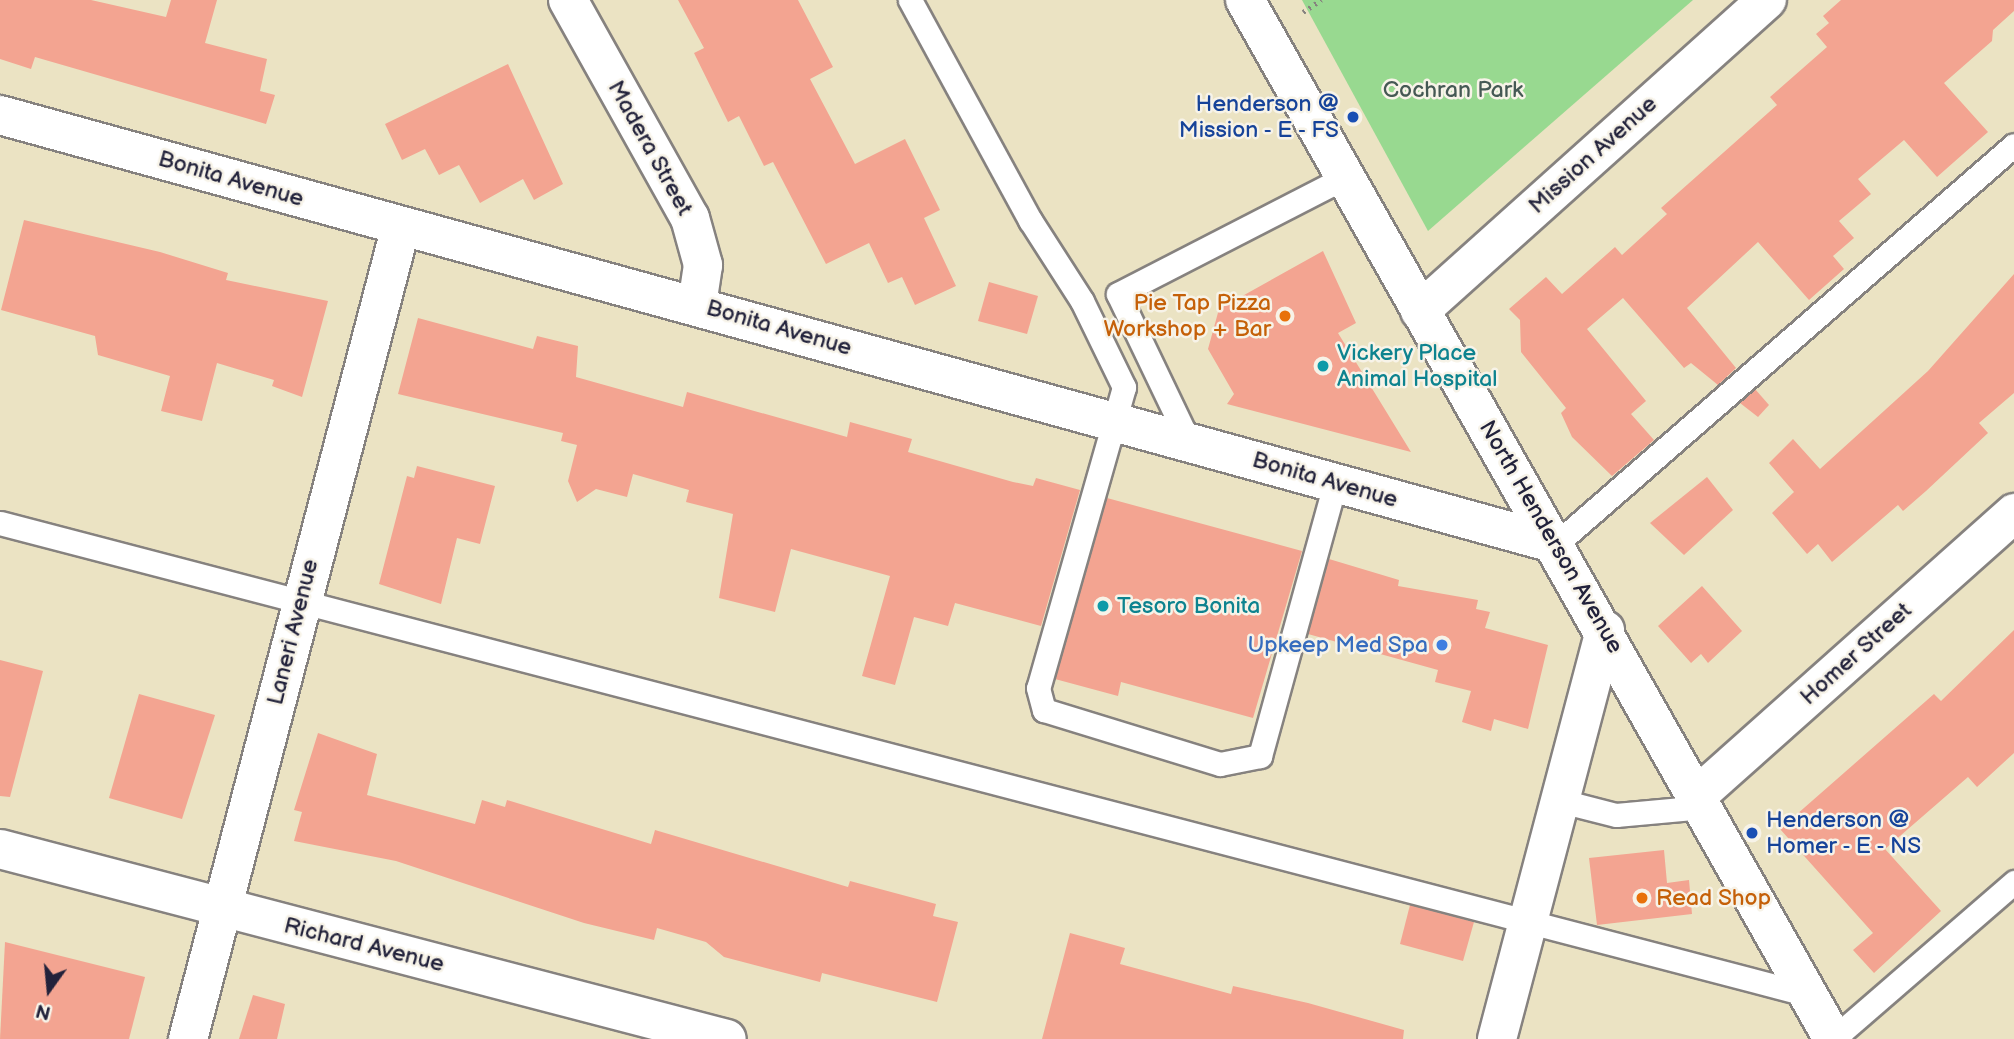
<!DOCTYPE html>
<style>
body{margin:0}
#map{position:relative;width:2014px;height:1039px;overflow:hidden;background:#ebe3c3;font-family:"Balsamiq Sans",sans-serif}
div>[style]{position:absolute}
.green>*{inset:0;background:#98d990}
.building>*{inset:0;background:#f3a491}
.path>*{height:4.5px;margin-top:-2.25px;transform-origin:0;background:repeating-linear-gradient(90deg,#86827f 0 2px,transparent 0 7px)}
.roads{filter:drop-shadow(2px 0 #86827f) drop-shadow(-2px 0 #86827f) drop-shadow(0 2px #86827f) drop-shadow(0 -2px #86827f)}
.service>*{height:23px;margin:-11.5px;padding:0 11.5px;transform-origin:11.5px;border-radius:11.5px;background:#fff}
.minor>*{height:38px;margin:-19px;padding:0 19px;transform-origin:19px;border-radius:19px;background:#fff}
.tertiary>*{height:38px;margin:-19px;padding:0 19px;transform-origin:19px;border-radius:19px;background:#fff}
.dots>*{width:19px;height:19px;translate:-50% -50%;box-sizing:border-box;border:4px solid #f7f3e8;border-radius:50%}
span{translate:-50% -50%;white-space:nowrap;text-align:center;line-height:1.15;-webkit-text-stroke:5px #f7f3e8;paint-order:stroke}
.park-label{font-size:23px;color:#455954}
.transit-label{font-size:23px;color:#164399}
.right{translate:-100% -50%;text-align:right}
.left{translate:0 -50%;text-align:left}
.street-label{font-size:23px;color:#22223b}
.food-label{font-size:23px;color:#c56008}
.culture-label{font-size:23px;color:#0d838f}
.shop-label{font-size:23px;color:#366cbe}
.north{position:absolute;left:14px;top:955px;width:70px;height:70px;-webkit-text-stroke:5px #f7f3e8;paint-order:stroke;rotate:195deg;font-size:19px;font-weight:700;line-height:28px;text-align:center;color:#22223b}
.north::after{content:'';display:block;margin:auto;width:24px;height:32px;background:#22223b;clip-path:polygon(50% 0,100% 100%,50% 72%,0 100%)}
</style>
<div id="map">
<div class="green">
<div style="clip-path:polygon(1302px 0,1693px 0,1428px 231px)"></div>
</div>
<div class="building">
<div style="clip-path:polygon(0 0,91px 0,166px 17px,171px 0,217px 0,205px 43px,267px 59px,260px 91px,275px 95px,266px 124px,35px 57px,31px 69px,0 59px)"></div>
<div style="clip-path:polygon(678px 0,798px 0,833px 67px,810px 79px,855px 164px,905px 139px,940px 210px,924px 218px,956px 286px,915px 305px,902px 277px,888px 283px,869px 243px,826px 264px,773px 162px,764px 166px,739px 116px,728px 122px,694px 53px,704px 48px)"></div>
<div style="clip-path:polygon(1841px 0,2014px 0,2014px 11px,1993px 30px,1992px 41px,1944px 83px,1988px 132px,1937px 177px,1904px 140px,1858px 179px,1871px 194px,1839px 221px,1854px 238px,1833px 256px,1844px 269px,1809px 300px,1758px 242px,1687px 308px,1736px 368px,1718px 385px,1691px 363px,1684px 368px,1623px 298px,1587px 329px,1646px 401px,1631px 414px,1654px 440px,1612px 476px,1572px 437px,1561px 413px,1566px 408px,1521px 352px,1520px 320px,1509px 309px,1546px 277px,1562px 294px,1615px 247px,1622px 255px,1667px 214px,1661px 208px,1777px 105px,1770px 97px,1827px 47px,1816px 34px,1829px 23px,1823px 16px)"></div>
<div style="clip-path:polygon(508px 64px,563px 184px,534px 200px,523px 179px,480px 203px,459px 165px,439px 175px,425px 149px,402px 160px,385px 124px)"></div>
<div style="clip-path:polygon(24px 220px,160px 252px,228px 273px,226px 280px,328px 301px,302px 397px,272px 386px,274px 380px,217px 363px,202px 421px,161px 411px,170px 376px,98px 355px,95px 336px,1px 310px)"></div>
<div style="clip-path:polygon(1323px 251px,1356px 323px,1338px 333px,1411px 452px,1227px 404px,1234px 394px,1208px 349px,1219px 309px)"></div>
<div style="clip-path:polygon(2014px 274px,2014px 393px,1979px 423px,1988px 433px,1926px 491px,1903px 511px,1898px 505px,1832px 562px,1818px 544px,1807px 554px,1772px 513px,1794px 492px,1769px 463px,1793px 439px,1820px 469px,1928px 371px)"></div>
<div style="clip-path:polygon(989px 282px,1038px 296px,1027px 334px,978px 321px)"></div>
<div style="clip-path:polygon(418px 318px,533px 349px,537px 336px,578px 346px,576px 377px,683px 407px,687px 392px,847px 437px,850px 422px,912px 439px,908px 452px,1013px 482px,1033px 486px,1036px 478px,1080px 490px,1041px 626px,955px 603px,948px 626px,914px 617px,895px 685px,862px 676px,890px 576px,791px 549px,775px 612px,719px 598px,733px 514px,686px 502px,689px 490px,633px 474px,627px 497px,596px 489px,577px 502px,568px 481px,577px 445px,561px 441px,563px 433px,398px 394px)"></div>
<div style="clip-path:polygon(1755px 389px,1769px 405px,1758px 417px,1740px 403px)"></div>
<div style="clip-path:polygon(417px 466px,495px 486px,480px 544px,457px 538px,441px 604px,379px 584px,407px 476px,414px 478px)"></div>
<div style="clip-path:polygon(1707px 477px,1733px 510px,1684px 555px,1650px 523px)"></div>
<div style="clip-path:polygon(1107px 498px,1302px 551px,1253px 718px,1121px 682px,1118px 696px,1055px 679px)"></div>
<div style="clip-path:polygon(1329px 559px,1399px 580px,1398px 586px,1478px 600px,1476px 609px,1490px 612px,1485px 628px,1548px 645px,1528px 729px,1494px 719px,1491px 731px,1462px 722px,1471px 691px,1435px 682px,1438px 670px,1308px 634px)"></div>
<div style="clip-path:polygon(1702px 586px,1742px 631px,1708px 663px,1701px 654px,1691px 663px,1658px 626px)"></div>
<div style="clip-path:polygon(2014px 630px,2014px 753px,1977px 787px,1968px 777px,1885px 849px,1941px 911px,1874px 973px,1853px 950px,1873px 933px,1780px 829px,1934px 694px,1941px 701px)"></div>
<div style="clip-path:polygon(0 660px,43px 671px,10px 797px,0 796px)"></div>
<div style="clip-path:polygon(139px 694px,215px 715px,182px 819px,109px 798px)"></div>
<div style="clip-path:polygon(318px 733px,377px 754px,367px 795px,475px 824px,482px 800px,505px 807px,507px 800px,651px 844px,655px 830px,848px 887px,850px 881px,936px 904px,933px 916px,958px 922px,937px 1002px,822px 973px,820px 982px,724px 957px,706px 942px,657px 928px,654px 940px,584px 923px,396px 861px,294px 841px,302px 812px,294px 810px)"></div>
<div style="clip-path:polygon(1664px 850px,1667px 883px,1689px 880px,1692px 914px,1597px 925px,1589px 858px)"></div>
<div style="clip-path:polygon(1410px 905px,1474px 922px,1463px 961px,1400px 944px)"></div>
<div style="clip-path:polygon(1070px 933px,1125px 948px,1120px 964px,1231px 994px,1233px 986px,1308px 1003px,1404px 1030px,1403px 1039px,1042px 1039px)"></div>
<div style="clip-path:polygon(5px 942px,145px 977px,129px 1039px,0 1039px)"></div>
<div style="clip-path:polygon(253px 995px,285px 1004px,277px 1039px,239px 1039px)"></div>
</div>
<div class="path">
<div style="left:1303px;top:12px;width:22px;rotate:-34deg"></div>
</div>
<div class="roads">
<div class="service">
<div style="left:910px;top:0;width:251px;rotate:61.4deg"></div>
<div style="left:1030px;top:220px;width:96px;rotate:57.3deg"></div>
<div style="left:1082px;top:301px;width:96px;rotate:64deg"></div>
<div style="left:1124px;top:387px;width:313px;rotate:105.9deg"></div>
<div style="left:1038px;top:688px;width:23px;rotate:75deg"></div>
<div style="left:1044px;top:710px;width:184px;rotate:17.1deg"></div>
<div style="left:1220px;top:764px;width:41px;rotate:-11.3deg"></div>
<div style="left:1260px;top:756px;width:283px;rotate:-74.6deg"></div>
<div style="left:1189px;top:442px;width:164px;rotate:-115.6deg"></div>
<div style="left:1118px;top:294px;width:252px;rotate:-27.2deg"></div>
<div style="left:0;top:523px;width:1871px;rotate:14.62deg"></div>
<div style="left:1556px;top:544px;width:607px;rotate:-41.06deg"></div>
<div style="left:1561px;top:801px;width:57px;rotate:14.3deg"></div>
<div style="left:1616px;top:815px;width:88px;rotate:-5.2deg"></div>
<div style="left:1833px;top:1039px;width:240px;rotate:-40.9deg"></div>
</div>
<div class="minor">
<div style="left:568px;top:0;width:250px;rotate:60.8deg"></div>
<div style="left:690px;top:218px;width:49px;rotate:74.5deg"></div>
<div style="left:703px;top:265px;width:40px;rotate:98.5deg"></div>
<div style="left:0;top:115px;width:1614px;rotate:15.41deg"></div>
<div style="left:1420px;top:311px;width:466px;rotate:-41.9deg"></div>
<div style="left:1698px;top:795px;width:424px;rotate:-41.7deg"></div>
<div style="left:0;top:849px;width:751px;rotate:14.65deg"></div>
<div style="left:188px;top:1039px;width:840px;rotate:-75.32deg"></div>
<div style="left:1497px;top:1039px;width:423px;rotate:-75.2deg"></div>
</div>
<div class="tertiary">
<div style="left:1245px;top:0;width:1194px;rotate:60.49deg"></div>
</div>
</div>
<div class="dots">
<div style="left:1353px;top:117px;background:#1a4fb4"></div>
<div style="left:1285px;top:316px;background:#e8710a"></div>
<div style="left:1323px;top:366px;background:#0f9aa8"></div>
<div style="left:1103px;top:606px;background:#0f9aa8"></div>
<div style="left:1442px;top:645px;background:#3f7fe0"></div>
<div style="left:1752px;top:833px;background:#1a4fb4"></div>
<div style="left:1642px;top:898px;background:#e8710a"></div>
</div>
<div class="park-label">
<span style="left:1453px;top:90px">Cochran Park</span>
</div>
<div class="transit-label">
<span class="right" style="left:1339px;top:117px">Henderson @<br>Mission - E - FS</span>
<span class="left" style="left:1766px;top:833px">Henderson @<br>Homer - E - NS</span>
</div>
<div class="street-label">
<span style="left:650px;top:148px;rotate:61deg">Madera Street</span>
<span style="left:1593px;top:155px;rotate:-42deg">Mission Avenue</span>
<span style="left:231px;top:179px;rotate:16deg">Bonita Avenue</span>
<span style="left:779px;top:328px;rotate:16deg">Bonita Avenue</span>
<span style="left:1325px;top:480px;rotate:16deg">Bonita Avenue</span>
<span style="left:1551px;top:537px;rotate:60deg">North Henderson Avenue</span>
<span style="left:293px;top:632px;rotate:-76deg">Laneri Avenue</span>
<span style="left:1856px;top:654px;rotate:-42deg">Homer Street</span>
<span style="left:364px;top:945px;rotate:14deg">Richard Avenue</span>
</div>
<div class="food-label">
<span class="right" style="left:1271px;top:316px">Pie Tap Pizza<br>Workshop + Bar</span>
<span class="left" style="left:1656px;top:898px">Read Shop</span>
</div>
<div class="culture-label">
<span class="left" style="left:1337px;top:366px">Vickery Place<br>Animal Hospital</span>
<span class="left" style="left:1117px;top:606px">Tesoro Bonita</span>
</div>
<div class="shop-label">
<span class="right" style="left:1428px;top:645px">Upkeep Med Spa</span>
</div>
<div class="north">N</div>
</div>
